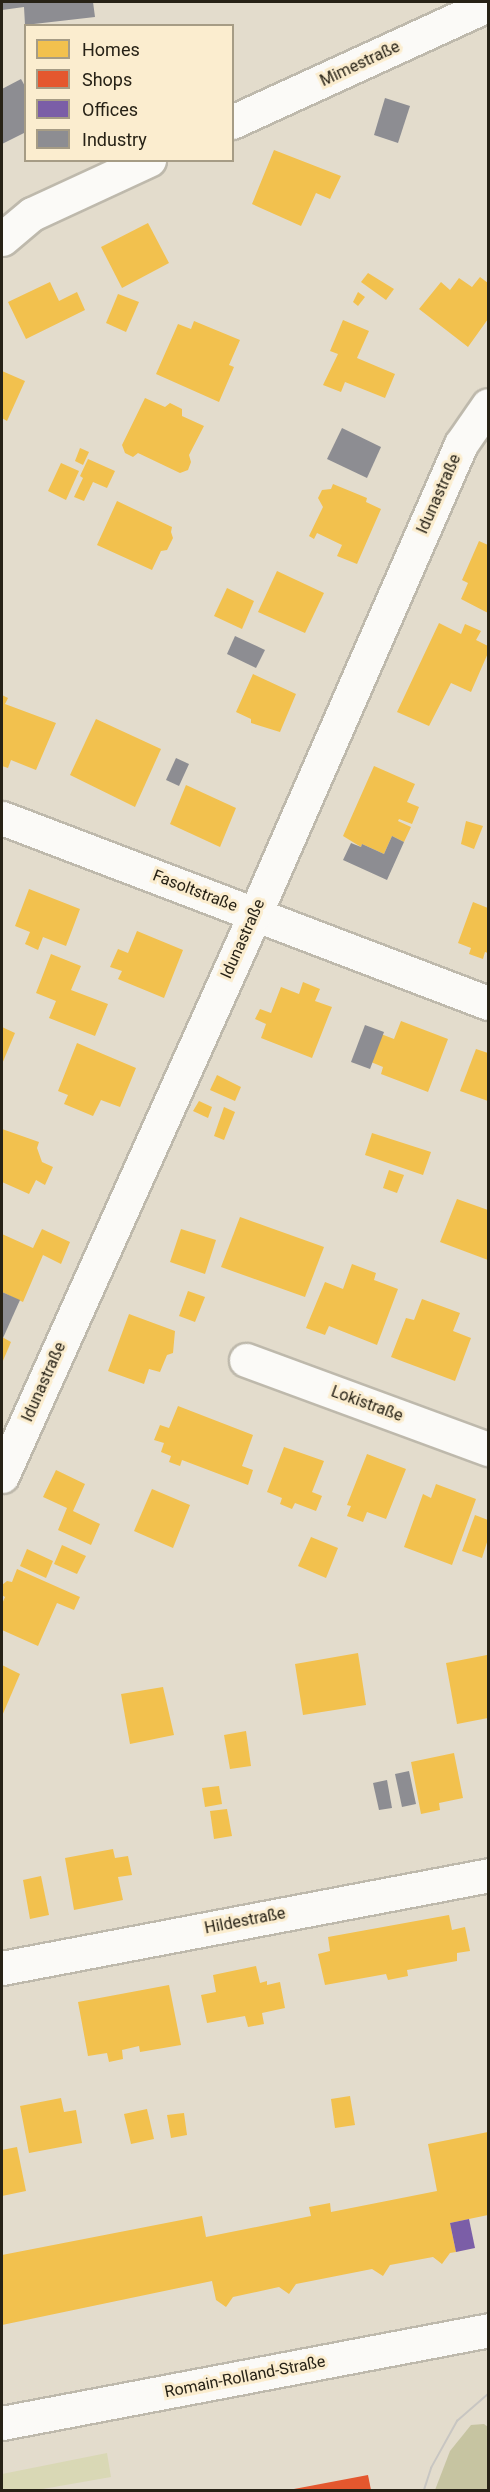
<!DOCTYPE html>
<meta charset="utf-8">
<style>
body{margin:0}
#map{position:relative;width:490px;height:2492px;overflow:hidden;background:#e3dccc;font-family:Roboto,sans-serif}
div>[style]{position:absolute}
.green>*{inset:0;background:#d9d8b5}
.forest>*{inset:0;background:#c6c4a1}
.homes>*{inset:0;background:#f2c14e}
.shops>*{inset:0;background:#e4572e}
.offices>*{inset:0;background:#7b5ea7}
.industry>*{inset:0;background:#8d8d92}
.roads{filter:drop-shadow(2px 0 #beb9ac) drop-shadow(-2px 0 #beb9ac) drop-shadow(0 2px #beb9ac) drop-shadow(0 -2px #beb9ac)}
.street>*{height:33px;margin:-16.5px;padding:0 16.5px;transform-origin:16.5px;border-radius:16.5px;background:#fbfaf7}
.tram>*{height:1.5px;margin:-0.75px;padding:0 0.75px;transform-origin:0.75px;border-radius:0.75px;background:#c8c6c2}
span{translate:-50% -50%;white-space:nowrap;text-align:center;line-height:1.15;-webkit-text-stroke:6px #fbedcf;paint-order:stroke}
.street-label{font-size:16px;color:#272216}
.frame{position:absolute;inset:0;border:3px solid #272216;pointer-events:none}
.legend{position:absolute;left:24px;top:24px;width:210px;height:138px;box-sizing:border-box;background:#fbedcf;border:2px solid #a69c85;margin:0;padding:8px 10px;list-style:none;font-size:18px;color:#272216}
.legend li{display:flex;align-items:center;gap:12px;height:30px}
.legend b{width:30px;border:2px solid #a69c85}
</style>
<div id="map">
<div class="green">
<div style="clip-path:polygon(107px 2453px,111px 2477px,37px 2490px,2px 2490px,2px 2474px)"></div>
</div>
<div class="forest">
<div style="clip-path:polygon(484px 2424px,488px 2427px,488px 2490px,435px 2490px,450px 2451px,471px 2425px)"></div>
</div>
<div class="homes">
<div style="clip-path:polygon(274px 150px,341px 176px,330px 199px,316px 193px,301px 226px,252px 204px)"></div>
<div style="clip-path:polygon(148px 223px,169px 263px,122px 288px,101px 247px)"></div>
<div style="clip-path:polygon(368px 273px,394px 289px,386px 300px,361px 282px)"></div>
<div style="clip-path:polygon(480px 277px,488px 283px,488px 319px,468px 347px,419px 309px,441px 282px,450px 290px,459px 278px,472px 287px)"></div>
<div style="clip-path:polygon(50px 282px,59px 301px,77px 292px,85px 310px,26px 339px,8px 302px)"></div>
<div style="clip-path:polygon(358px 292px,365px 297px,358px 306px,353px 302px)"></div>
<div style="clip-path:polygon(118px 294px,139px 302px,126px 332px,106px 323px)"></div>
<div style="clip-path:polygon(343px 320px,369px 331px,357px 358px,395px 374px,385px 398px,345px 382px,341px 392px,323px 385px,338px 354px,330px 351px)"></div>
<div style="clip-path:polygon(194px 321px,240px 340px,229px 365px,234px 367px,219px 402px,156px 374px,178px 324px,191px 329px)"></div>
<div style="clip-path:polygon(2px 371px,25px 381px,7px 421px,2px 418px)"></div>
<div style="clip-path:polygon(145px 398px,165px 407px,170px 403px,182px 409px,182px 416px,204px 426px,189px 455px,191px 462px,188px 470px,180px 473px,138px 453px,133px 457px,125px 453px,122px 445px)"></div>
<div style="clip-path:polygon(80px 448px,89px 452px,83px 465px,75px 461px)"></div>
<div style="clip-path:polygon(88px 459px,115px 471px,107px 488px,93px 482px,84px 501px,74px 497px,83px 478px,80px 476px)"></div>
<div style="clip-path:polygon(61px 463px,79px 471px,66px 500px,48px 491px)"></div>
<div style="clip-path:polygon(333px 484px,367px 498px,366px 502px,381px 509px,357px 564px,337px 556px,342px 545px,317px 533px,314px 539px,309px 536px,323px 507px,318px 498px,322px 490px,331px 489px)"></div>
<div style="clip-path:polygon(117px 501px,172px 527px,171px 532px,173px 538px,167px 550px,161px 551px,152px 570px,97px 545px)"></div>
<div style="clip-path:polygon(479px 541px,488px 545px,488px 613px,461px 599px,468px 583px,462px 580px)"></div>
<div style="clip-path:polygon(277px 571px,324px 593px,305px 633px,258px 612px)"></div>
<div style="clip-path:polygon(227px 588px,254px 601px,242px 629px,214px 616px)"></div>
<div style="clip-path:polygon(439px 623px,461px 634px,465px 624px,481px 631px,476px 640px,488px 646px,488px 653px,471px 692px,451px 683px,429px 726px,397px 712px)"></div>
<div style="clip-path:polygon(253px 674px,296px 694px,280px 732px,251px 723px,251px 719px,236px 712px)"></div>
<div style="clip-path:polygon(2px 695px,8px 698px,5px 704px,56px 723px,36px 770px,11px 760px,8px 768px,2px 766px)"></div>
<div style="clip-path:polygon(96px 719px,161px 749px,135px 807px,70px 775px)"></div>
<div style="clip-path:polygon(374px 766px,415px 784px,407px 802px,419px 807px,412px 824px,399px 819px,398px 821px,411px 827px,404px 842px,392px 836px,384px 854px,362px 844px,361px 847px,343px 836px)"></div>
<div style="clip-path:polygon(186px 785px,236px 808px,220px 847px,170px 824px)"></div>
<div style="clip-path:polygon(466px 821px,483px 826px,474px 849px,461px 844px)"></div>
<div style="clip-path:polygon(29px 889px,80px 909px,66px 946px,43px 937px,38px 950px,25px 944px,30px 932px,15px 926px)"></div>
<div style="clip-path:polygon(473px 902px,488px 908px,488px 953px,485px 952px,483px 959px,469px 954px,471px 948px,458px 943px)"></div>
<div style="clip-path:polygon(137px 931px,183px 950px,164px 998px,118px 979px,122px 971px,110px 967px,118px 949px,128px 953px)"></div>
<div style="clip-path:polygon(51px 954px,81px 966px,71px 990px,108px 1004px,95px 1036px,49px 1018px,56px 1001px,36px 993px)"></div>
<div style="clip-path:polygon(303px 982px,320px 989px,315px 1001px,332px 1007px,312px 1058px,261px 1038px,266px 1024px,255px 1019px,260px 1009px,271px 1013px,281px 987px,299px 994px)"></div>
<div style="clip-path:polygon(401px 1021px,448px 1039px,428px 1092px,381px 1074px,383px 1067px,371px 1062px,381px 1034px,394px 1039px)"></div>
<div style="clip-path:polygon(2px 1027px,15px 1033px,2px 1064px)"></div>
<div style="clip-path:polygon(77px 1043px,136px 1068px,120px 1107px,101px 1100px,93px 1116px,64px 1104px,68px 1095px,58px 1091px)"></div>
<div style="clip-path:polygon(476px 1049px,488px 1053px,488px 1101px,460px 1091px)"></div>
<div style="clip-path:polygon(217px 1075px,241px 1087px,235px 1101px,210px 1090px)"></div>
<div style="clip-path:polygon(199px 1101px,212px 1107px,208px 1118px,193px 1111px)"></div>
<div style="clip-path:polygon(224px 1107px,235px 1112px,224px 1140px,214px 1136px)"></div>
<div style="clip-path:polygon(2px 1129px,39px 1142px,37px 1148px,42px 1162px,53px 1167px,45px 1185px,36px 1180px,29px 1194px,2px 1182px)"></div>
<div style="clip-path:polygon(372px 1133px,431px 1152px,423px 1175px,365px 1155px)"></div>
<div style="clip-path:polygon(389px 1170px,404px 1175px,397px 1193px,383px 1188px)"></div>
<div style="clip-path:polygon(457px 1199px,488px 1210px,488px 1260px,440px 1242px)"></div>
<div style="clip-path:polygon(240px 1217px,324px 1247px,305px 1297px,221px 1267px)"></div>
<div style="clip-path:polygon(42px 1229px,70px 1242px,61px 1264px,43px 1255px,23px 1302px,2px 1292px,2px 1234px,33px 1248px)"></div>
<div style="clip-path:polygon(181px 1229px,216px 1240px,205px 1274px,170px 1262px)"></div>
<div style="clip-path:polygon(352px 1264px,376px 1273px,374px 1280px,398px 1289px,377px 1345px,329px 1326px,325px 1335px,306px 1328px,325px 1282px,343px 1289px)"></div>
<div style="clip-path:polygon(188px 1291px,205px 1297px,195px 1322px,179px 1316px)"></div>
<div style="clip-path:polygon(422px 1299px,460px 1313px,453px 1331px,471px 1338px,455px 1381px,391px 1357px,406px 1318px,414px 1320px)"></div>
<div style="clip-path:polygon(129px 1314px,175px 1331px,173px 1353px,167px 1355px,160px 1372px,149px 1369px,144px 1384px,108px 1371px)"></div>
<div style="clip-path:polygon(2px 1337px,11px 1342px,2px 1363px)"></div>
<div style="clip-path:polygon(178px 1406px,253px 1435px,242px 1466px,253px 1470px,248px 1485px,182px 1460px,180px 1466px,169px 1462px,171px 1456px,161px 1452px,164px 1443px,154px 1440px,160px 1425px,169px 1428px)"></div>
<div style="clip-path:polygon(284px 1447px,324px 1461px,312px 1492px,322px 1496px,316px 1511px,295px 1503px,292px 1509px,280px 1504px,282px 1498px,267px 1492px)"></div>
<div style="clip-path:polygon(367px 1454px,406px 1469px,386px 1519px,367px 1512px,363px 1522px,347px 1516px,351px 1506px,347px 1505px)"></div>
<div style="clip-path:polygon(56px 1470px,85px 1484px,73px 1511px,100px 1524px,91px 1545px,58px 1530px,67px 1508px,43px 1497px)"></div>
<div style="clip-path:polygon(436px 1484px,476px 1499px,452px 1565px,404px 1547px,423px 1494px,431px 1498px)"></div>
<div style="clip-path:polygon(152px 1489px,190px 1505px,173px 1548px,134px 1531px)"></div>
<div style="clip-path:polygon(475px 1515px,488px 1520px,488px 1539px,482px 1558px,462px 1551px)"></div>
<div style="clip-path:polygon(311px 1537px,338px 1548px,326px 1578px,298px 1566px)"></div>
<div style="clip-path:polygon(62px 1545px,86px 1556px,77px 1574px,54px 1564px)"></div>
<div style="clip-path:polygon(27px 1549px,53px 1561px,46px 1578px,20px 1566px)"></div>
<div style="clip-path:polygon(17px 1569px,80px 1597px,74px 1610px,57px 1603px,38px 1646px,2px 1630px,2px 1604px,5px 1597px,2px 1595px,2px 1585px,7px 1581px,12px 1582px)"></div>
<div style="clip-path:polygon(358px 1653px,366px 1705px,303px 1715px,295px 1664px)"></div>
<div style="clip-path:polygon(487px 1655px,488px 1718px,457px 1724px,446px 1663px)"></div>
<div style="clip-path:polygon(2px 1665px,20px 1674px,2px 1716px)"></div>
<div style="clip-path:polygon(163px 1687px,174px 1735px,130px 1744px,121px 1694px)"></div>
<div style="clip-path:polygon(246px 1731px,251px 1766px,230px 1769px,224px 1735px)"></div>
<div style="clip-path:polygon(454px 1753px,463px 1798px,439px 1803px,440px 1810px,421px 1814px,411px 1762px)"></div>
<div style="clip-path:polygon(219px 1786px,222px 1804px,205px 1807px,202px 1788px)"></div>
<div style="clip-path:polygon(227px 1809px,232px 1836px,214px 1839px,210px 1811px)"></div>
<div style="clip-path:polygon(113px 1849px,115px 1858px,128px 1856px,132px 1875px,118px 1877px,123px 1900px,74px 1910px,65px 1858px)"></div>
<div style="clip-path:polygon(41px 1876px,49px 1915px,30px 1919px,23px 1880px)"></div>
<div style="clip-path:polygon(449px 1915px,452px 1930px,465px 1927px,470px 1951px,457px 1953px,457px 1961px,407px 1970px,408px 1976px,388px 1980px,386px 1974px,325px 1985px,318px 1954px,330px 1951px,328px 1937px)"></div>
<div style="clip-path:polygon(256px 1966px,260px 1983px,267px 1981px,267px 1985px,280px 1982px,285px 2008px,262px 2013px,264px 2024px,248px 2027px,245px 2016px,207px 2023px,201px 1995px,216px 1992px,213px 1975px)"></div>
<div style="clip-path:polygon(169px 1985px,181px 2045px,140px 2052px,139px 2046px,122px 2050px,123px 2059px,109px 2062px,107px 2053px,88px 2056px,78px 2002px)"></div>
<div style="clip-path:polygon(350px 2096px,355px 2125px,335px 2128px,331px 2099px)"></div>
<div style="clip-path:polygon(61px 2098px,64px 2112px,76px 2110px,82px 2143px,29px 2153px,20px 2106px)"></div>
<div style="clip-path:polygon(147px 2109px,154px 2139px,131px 2144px,124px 2114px)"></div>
<div style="clip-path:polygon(184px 2113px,187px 2135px,171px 2138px,167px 2115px)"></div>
<div style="clip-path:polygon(488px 2132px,488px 2215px,450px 2223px,456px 2252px,450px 2253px,442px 2264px,433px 2257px,390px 2265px,383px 2276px,372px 2269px,296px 2284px,289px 2294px,279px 2287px,233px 2297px,226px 2307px,216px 2300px,212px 2281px,2px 2325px,2px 2255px,202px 2216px,206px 2237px,311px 2216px,309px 2207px,330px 2203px,331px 2212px,437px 2191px,428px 2144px)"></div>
<div style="clip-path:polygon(17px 2147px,26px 2191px,2px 2196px,2px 2150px)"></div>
</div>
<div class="shops">
<div style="clip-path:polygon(368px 2475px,371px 2490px,295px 2490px,294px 2489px)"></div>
</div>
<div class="offices">
<div style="clip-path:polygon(469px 2219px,475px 2248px,456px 2252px,450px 2223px)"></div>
</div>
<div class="industry">
<div style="clip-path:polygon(2px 2px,93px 2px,95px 17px,25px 25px,24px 7px,2px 10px)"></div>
<div style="clip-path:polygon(21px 79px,26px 88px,26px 132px,2px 144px,2px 89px)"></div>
<div style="clip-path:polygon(385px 98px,410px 106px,398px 143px,374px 135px)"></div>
<div style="clip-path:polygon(342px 428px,381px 447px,367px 478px,327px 459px)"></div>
<div style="clip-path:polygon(235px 636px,265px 650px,256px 668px,227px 654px)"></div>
<div style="clip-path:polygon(176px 758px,189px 764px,179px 786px,166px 780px)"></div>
<div style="clip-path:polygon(392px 836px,404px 842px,387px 880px,343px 860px,351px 843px,361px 847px,362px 844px,384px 854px)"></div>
<div style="clip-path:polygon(365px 1025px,384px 1032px,370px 1069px,351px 1062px)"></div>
<div style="clip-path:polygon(2px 1292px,20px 1300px,3px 1338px,2px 1337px)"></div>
<div style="clip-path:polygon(409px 1771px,416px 1804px,402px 1807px,395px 1774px)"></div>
<div style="clip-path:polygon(387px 1780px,392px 1808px,379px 1810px,373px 1783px)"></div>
</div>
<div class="roads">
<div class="street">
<div style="left:232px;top:122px;width:281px;rotate:-24.6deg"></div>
<div style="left:2px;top:239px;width:39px;rotate:-40deg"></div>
<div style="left:32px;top:214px;width:129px;rotate:-24.8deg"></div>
<div style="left:2px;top:818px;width:520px;rotate:20.84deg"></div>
<div style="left:246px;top:1360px;width:258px;rotate:20.2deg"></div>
<div style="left:2px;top:1476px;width:616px;rotate:-65.76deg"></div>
<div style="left:255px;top:914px;width:513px;rotate:-66.33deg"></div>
<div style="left:461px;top:444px;width:47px;rotate:-55.3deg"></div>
<div style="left:2px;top:1968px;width:495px;rotate:-10.8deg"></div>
<div style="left:2px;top:2423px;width:495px;rotate:-10.8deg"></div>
</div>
</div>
<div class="tram">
<div style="left:424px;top:2490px;width:23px;rotate:-72deg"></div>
<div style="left:431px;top:2468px;width:54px;rotate:-61deg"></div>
<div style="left:457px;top:2421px;width:41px;rotate:-41.1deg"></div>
</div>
<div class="street-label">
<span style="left:360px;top:64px;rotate:-25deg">Mimestraße</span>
<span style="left:439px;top:494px;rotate:-66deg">Idunastraße</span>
<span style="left:195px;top:891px;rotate:21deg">Fasoltstraße</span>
<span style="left:243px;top:939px;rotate:-66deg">Idunastraße</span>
<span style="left:44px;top:1382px;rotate:-66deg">Idunastraße</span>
<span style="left:367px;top:1404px;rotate:20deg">Lokistraße</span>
<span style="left:245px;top:1921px;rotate:-11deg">Hildestraße</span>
<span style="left:245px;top:2377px;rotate:-11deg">Romain-Rolland-Straße</span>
</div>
<div class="frame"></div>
<ul class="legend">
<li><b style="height:16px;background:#f2c14e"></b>Homes</li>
<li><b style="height:16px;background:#e4572e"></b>Shops</li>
<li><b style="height:16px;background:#7b5ea7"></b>Offices</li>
<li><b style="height:16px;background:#8d8d92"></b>Industry</li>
</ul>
</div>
